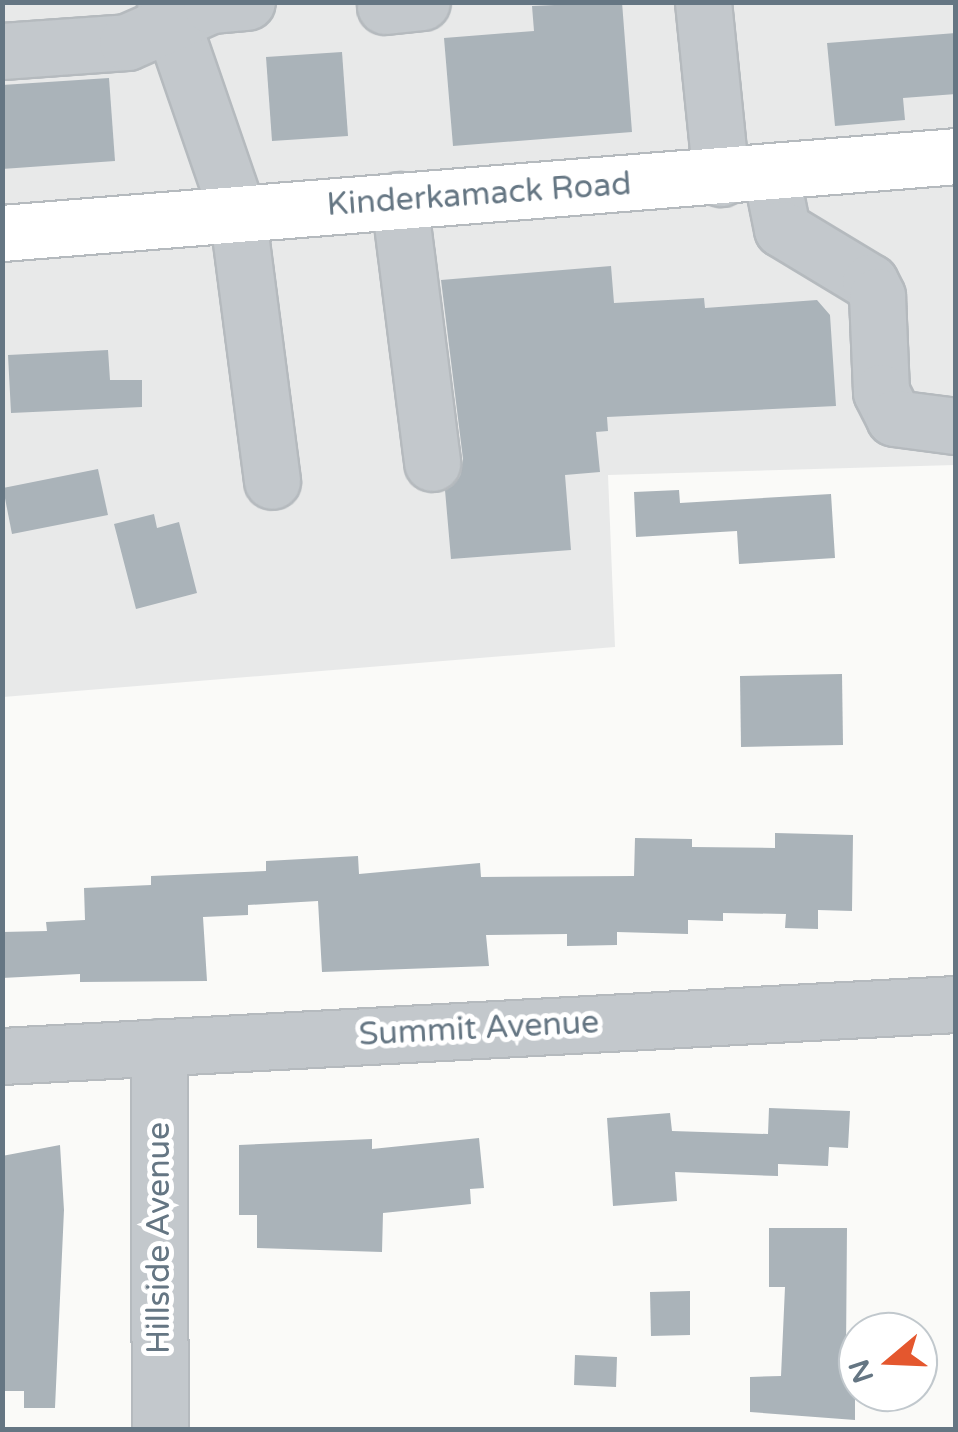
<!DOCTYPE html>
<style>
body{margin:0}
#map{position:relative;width:958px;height:1432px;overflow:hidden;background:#fafaf8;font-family:"Varela Round",sans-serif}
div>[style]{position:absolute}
.built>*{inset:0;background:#e8e9e9}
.building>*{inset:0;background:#aab3b9}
.roads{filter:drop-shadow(2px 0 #b5babe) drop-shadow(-2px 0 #b5babe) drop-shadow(0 2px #b5babe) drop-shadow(0 -2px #b5babe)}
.minor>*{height:55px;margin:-27.5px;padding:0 27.5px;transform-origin:27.5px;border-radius:27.5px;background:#c3c8cc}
.major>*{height:55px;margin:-27.5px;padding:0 27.5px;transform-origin:27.5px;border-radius:27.5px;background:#fff}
span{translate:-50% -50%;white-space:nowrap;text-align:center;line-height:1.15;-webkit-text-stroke:10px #fff;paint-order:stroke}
.street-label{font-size:32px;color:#657683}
.frame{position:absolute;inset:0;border:5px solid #657683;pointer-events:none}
.north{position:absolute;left:838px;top:1312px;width:100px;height:100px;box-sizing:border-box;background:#fff;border:2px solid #c1c8cd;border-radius:50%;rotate:251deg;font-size:28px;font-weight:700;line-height:40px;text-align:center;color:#657683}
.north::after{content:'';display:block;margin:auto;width:35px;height:45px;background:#e4572e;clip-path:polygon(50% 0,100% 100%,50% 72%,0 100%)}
</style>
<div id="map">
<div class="built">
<div style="clip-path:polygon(3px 3px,955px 3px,955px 465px,608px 475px,615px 647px,3px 697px)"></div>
</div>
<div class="building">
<div style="clip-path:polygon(622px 2px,632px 132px,453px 146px,444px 38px,534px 31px,532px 6px)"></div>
<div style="clip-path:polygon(956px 33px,956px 94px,903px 98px,905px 120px,835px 126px,827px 43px)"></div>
<div style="clip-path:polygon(342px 52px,348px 136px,272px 141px,266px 57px)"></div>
<div style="clip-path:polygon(109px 78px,115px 161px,2px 169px,2px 85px)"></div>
<div style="clip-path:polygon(611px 266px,614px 303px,704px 298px,705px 308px,817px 300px,830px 315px,836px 406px,607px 417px,608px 431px,596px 432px,600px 472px,565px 475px,571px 550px,451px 559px,445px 490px,460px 476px,463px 459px,441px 280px)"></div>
<div style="clip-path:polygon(108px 350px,110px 380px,142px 380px,142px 407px,11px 413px,8px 355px)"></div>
<div style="clip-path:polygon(98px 469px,108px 515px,12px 534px,3px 488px)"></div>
<div style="clip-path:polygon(679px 490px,680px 503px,831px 494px,835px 558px,739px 564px,737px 531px,636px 537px,634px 492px)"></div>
<div style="clip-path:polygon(154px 514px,157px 528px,179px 522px,197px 593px,136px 609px,114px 524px)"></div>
<div style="clip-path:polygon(842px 674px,843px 745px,741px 747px,740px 676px)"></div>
<div style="clip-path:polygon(775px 833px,853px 835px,852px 911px,818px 910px,818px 929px,785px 928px,786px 914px,723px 913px,723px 921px,688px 920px,688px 934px,617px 932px,617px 945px,567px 946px,567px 934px,486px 935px,489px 966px,322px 972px,318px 901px,248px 905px,248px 915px,203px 917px,207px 981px,80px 982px,80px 974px,2px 978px,2px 932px,47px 931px,46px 922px,85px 920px,84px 888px,151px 885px,151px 876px,266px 871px,266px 861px,358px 856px,359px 874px,480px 863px,481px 877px,634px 876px,635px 838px,692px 839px,692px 847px,775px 848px)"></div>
<div style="clip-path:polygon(769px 1108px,850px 1111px,848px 1148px,829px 1147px,828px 1166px,778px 1164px,778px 1176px,675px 1172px,677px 1201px,613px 1206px,607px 1118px,670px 1113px,672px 1131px,768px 1134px)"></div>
<div style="clip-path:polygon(479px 1138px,484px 1188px,470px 1189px,471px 1204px,383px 1213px,382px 1252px,257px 1248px,257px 1215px,239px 1215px,239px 1145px,372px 1139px,372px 1149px)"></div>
<div style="clip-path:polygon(60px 1145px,64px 1210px,55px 1408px,24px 1408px,24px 1391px,2px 1391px,2px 1156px)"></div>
<div style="clip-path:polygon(769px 1228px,847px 1228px,846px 1351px,855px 1351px,855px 1420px,750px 1412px,750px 1377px,781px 1376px,785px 1287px,769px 1287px)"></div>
<div style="clip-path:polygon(690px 1291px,690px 1335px,651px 1336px,650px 1292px)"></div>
<div style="clip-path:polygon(575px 1355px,617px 1357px,616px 1387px,574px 1385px)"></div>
</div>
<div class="roads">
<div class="minor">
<div style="left:165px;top:2px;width:221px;rotate:71deg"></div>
<div style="left:237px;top:211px;width:272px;rotate:82.6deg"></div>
<div style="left:703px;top:2px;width:177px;rotate:84.2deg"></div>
<div style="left:385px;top:6px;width:37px;rotate:-6deg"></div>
<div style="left:2px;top:51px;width:125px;rotate:-4.1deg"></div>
<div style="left:127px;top:42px;width:92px;rotate:-23.8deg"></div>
<div style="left:211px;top:5px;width:36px;rotate:-5deg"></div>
<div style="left:771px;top:174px;width:56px;rotate:78.7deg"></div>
<div style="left:782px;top:229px;width:103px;rotate:31.1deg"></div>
<div style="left:870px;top:282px;width:16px;rotate:63deg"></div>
<div style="left:877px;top:296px;width:96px;rotate:87.6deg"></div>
<div style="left:881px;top:392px;width:29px;rotate:63deg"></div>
<div style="left:894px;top:418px;width:63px;rotate:7.4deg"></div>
<div style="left:399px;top:200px;width:265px;rotate:82.8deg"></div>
<div style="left:159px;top:1047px;width:383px;rotate:89.9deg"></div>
<div style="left:2px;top:1056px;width:955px;rotate:-3.12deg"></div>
</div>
<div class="major">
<div style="left:2px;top:233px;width:957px;rotate:-4.61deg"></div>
</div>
</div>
<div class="street-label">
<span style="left:479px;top:195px;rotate:-4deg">Kinderkamack Road</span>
<span style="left:479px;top:1029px;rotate:-3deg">Summit Avenue</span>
<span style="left:159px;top:1238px;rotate:-90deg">Hillside Avenue</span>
</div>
<div class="frame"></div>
<div class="north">N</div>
</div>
